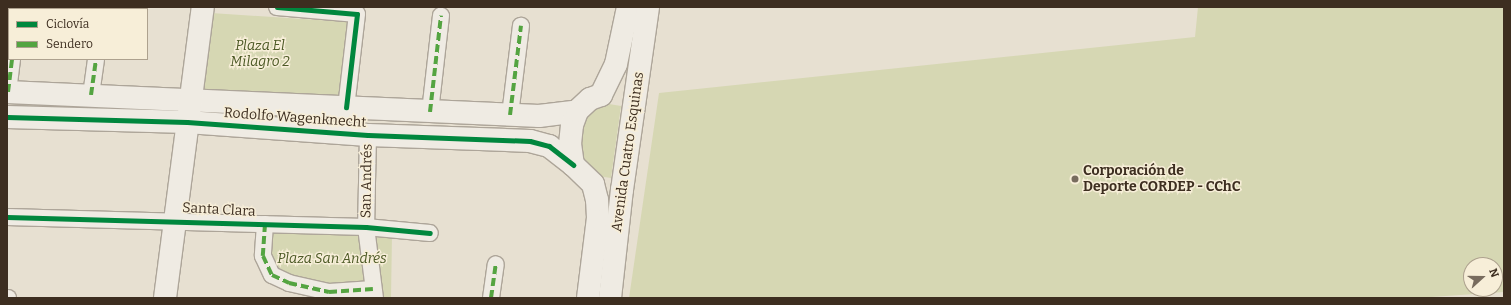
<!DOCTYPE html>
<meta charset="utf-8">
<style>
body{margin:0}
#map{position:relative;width:1511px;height:305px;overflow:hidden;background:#e7e0d1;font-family:Bitter,serif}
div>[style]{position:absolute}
.green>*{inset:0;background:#d6d7b3}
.roads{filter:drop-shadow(1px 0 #ada599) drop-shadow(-1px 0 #ada599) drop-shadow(0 1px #ada599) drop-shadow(0 -1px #ada599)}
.street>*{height:16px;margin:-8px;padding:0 8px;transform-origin:8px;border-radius:8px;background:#efebe3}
.secondary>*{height:22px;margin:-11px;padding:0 11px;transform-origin:11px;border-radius:11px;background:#efebe3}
.quiet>*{height:4px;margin-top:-2px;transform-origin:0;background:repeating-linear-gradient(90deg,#54a441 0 8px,transparent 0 12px)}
.cycleway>*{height:5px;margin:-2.5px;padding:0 2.5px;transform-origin:2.5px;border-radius:2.5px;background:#00873e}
.dots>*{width:11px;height:11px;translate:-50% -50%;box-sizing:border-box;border:2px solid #f7eed8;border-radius:50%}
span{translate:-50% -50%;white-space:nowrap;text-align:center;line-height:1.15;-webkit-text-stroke:3px #f7eed8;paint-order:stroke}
.park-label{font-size:14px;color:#4d5a26;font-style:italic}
.street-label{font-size:14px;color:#3d2e20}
.poi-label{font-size:14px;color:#3d2e20;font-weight:700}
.left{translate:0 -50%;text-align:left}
.frame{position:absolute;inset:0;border:8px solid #3d2e20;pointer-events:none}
.legend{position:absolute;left:8px;top:8px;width:140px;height:52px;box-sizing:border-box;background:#f7eed8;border:1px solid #ada18e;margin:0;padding:5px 7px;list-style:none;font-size:12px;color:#3d2e20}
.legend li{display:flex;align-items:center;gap:8px;height:20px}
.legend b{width:20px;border:1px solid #ada18e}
.north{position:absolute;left:1463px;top:257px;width:40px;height:40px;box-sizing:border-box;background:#f7eed8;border:1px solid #ada18e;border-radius:50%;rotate:69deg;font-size:11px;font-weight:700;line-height:16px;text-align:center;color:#3d2e20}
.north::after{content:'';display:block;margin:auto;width:14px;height:18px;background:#786c5e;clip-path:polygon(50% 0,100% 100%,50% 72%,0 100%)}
</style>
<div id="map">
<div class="green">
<div style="clip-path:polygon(evenodd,1198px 7px,1504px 7px,1504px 292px,1417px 298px,629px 298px,659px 93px,1195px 37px,1198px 7px,1471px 265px,1495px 265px,1495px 289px,1471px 289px,1471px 265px)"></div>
<div style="clip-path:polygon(211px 13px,348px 22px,352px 26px,343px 97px,201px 89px)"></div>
<div style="clip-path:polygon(609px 104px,621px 106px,611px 178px,598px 176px,584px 164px,579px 145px,584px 122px,592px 111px)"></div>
<div style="clip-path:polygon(270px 229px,361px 232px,367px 286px,330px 287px,276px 271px,268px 255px)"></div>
<div style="clip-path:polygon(372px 233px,392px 234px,391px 298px,380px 298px)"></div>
</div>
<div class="roads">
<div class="street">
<div style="left:277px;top:7px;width:80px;rotate:5deg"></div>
<div style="left:357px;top:14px;width:94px;rotate:96.7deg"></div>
<div style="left:18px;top:9px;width:2px;rotate:-63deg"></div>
<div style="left:102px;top:9px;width:2px;rotate:-63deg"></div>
<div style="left:8px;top:92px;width:33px;rotate:-83deg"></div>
<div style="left:91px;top:95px;width:36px;rotate:-82deg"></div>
<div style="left:430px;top:112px;width:97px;rotate:-83.5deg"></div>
<div style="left:510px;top:115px;width:90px;rotate:-83deg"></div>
<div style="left:368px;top:135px;width:92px;rotate:91.2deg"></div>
<div style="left:366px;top:227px;width:72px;rotate:82.8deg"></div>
<div style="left:7px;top:217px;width:359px;rotate:1.6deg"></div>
<div style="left:366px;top:227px;width:64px;rotate:5.4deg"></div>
<div style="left:265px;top:224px;width:32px;rotate:94deg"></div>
<div style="left:263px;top:256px;width:21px;rotate:65deg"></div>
<div style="left:272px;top:275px;width:19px;rotate:25deg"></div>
<div style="left:289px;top:283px;width:41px;rotate:12.7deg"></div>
<div style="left:329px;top:292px;width:44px;rotate:-3.9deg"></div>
<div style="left:7px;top:298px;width:1px"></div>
<div style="left:491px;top:298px;width:34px;rotate:-82deg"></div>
</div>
<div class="secondary">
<div style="left:7px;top:92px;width:533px;rotate:2.58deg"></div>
<div style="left:539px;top:116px;width:38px;rotate:-7deg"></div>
<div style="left:7px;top:117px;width:180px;rotate:1.6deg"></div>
<div style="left:187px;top:122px;width:181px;rotate:4.1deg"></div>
<div style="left:368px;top:135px;width:162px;rotate:2.1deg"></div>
<div style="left:530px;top:141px;width:20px;rotate:15deg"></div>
<div style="left:549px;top:146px;width:31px;rotate:38deg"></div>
<div style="left:165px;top:298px;width:293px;rotate:-82.6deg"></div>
<div style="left:588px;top:298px;width:81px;rotate:-82.9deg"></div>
<div style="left:598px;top:218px;width:18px;rotate:-93deg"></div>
<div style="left:597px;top:200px;width:16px;rotate:-104deg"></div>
<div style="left:593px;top:184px;width:28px;rotate:-136deg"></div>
<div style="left:573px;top:165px;width:21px;rotate:-98deg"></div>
<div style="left:570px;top:144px;width:19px;rotate:-84deg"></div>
<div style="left:572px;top:125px;width:15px;rotate:-70deg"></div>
<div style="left:577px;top:111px;width:18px;rotate:-43deg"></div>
<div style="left:590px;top:99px;width:12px;rotate:-20deg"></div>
<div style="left:601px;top:95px;width:34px;rotate:-64deg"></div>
<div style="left:616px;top:64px;width:58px;rotate:-78.1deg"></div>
<div style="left:610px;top:298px;width:109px;rotate:-83.7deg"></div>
<div style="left:622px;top:190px;width:185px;rotate:-81.9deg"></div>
</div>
</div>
<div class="quiet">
<div style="left:18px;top:9px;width:2px;rotate:-63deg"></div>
<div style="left:102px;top:9px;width:2px;rotate:-63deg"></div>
<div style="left:8px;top:92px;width:33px;rotate:-83deg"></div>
<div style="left:91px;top:95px;width:36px;rotate:-82deg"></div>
<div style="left:430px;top:112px;width:97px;rotate:-83.5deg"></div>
<div style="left:510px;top:115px;width:90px;rotate:-83deg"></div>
<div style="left:265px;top:224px;width:32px;rotate:94deg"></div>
<div style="left:263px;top:256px;width:21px;rotate:65deg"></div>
<div style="left:272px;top:275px;width:19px;rotate:25deg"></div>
<div style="left:289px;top:283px;width:41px;rotate:12.7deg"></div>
<div style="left:329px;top:292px;width:44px;rotate:-3.9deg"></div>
<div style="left:7px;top:298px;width:1px"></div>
<div style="left:491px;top:298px;width:34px;rotate:-82deg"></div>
</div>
<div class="cycleway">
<div style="left:277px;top:7px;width:80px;rotate:5deg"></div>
<div style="left:357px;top:14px;width:94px;rotate:96.7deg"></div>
<div style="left:7px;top:117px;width:180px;rotate:1.6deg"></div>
<div style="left:187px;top:122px;width:181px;rotate:4.1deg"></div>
<div style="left:368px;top:135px;width:162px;rotate:2.1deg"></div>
<div style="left:530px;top:141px;width:20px;rotate:15deg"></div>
<div style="left:549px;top:146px;width:31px;rotate:38deg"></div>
<div style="left:7px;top:217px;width:359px;rotate:1.6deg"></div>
<div style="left:366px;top:227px;width:64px;rotate:5.4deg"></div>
</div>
<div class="dots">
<div style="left:1075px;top:179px;background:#786c5e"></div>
</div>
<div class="park-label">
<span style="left:260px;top:54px">Plaza El<br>Milagro 2</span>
<span style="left:332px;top:259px">Plaza San Andrés</span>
</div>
<div class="street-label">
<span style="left:295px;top:118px;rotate:4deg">Rodolfo Wagenknecht</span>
<span style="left:628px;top:152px;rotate:-82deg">Avenida Cuatro Esquinas</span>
<span style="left:367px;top:181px;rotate:-89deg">San Andrés</span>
<span style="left:219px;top:210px;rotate:3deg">Santa Clara</span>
</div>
<div class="poi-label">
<span class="left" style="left:1083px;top:179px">Corporación de<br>Deporte CORDEP - CChC</span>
</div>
<div class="frame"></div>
<ul class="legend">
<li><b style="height:5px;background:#00873e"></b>Ciclovía</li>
<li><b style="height:5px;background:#54a441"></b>Sendero</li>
</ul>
<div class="north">N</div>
</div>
